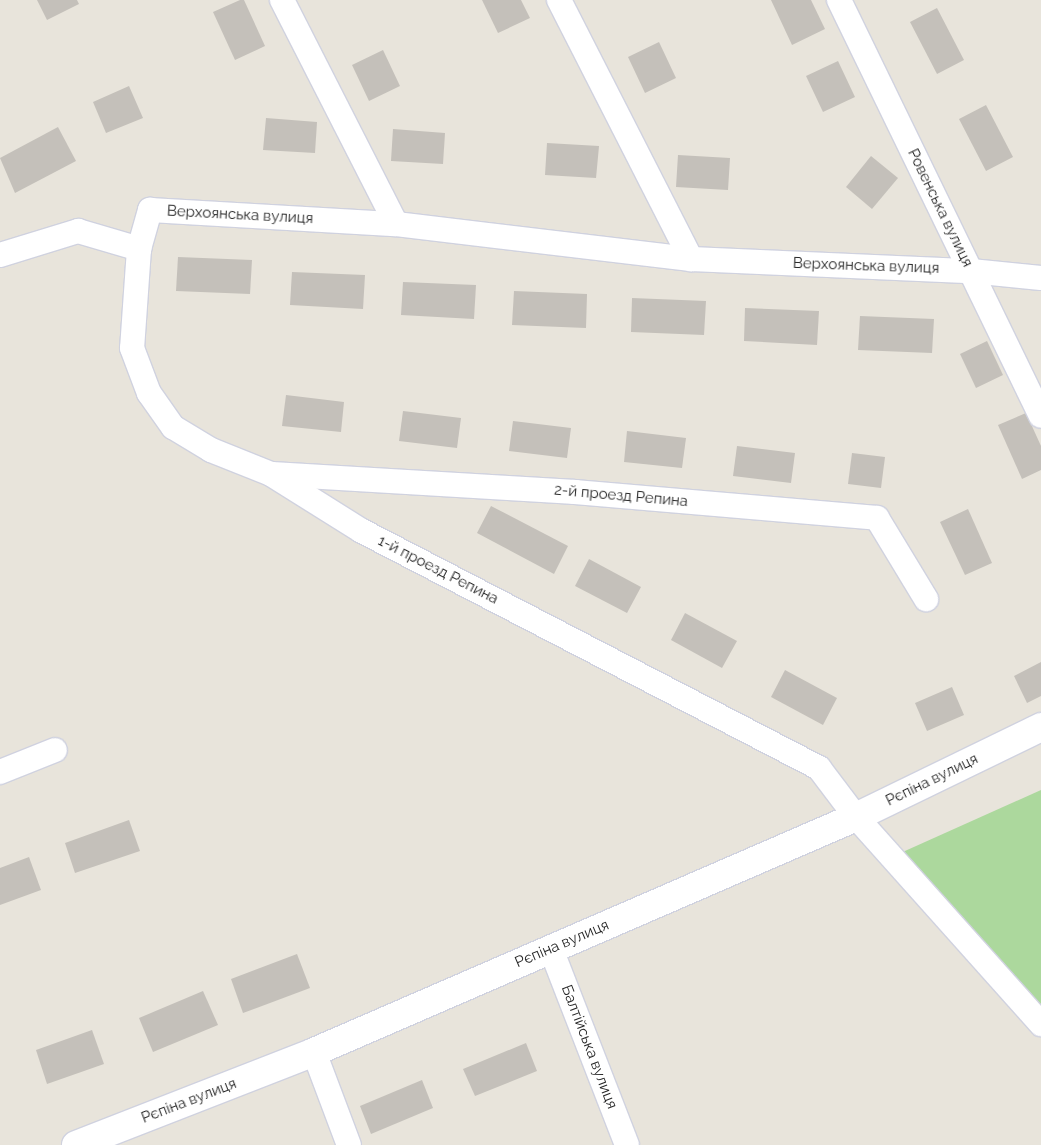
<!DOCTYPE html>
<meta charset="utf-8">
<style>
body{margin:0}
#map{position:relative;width:1041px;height:1145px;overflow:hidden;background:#e8e4db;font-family:Raleway,sans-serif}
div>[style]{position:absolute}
.green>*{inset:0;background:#acd89d}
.building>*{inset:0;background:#c4c0ba}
.roads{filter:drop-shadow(1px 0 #d0d2df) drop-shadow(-1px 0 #d0d2df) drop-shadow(0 1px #d0d2df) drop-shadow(0 -1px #d0d2df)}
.minor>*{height:24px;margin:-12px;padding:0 12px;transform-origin:12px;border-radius:12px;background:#fff}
.tertiary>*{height:28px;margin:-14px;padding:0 14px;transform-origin:14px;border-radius:14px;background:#fff}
span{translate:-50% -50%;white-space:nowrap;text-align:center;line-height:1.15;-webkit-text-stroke:5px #fff;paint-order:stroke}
.street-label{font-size:15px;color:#272727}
</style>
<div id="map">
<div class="green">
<div style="clip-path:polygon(1041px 790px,1041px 1015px,896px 855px)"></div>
</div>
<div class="building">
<div style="clip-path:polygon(37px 0,77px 0,79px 4px,47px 20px)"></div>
<div style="clip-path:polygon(240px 0,244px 0,265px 46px,235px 60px,213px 12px)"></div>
<div style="clip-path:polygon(482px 0,521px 0,530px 18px,498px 33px)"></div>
<div style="clip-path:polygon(771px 0,811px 0,825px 29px,792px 45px)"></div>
<div style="clip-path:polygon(937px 8px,964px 60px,937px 74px,910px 22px)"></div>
<div style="clip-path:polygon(659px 42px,676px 78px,645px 93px,628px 57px)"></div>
<div style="clip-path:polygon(383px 50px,400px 86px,369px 101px,352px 65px)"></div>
<div style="clip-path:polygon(838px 61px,855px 97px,823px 112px,806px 76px)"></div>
<div style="clip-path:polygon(129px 86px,143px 118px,106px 133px,93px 102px)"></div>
<div style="clip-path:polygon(986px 105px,1013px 157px,986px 171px,959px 119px)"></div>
<div style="clip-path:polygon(266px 118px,317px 122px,315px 153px,263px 150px)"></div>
<div style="clip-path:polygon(58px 127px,76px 161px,15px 193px,0 158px)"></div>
<div style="clip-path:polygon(393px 129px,445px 133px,443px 164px,391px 161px)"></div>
<div style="clip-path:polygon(547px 143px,599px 146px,596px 178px,545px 175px)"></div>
<div style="clip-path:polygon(678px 155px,730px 158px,728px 190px,676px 187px)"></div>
<div style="clip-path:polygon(871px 156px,898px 178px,872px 209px,846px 187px)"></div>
<div style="clip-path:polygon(178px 257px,252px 260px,250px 294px,176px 291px)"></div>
<div style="clip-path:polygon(292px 272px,365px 275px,363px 309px,290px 305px)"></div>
<div style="clip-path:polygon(403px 282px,476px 285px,474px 319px,401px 315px)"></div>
<div style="clip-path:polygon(514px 291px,587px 294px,586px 328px,512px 325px)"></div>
<div style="clip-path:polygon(632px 298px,706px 301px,704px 335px,631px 332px)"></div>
<div style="clip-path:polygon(745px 308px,819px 311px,817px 345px,744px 341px)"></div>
<div style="clip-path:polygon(860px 316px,934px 319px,932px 353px,858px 350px)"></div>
<div style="clip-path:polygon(987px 341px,1003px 375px,976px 388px,960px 354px)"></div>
<div style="clip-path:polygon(286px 395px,344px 402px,341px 432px,282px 426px)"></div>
<div style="clip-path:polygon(403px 411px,461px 418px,457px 448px,399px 441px)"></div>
<div style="clip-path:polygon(1026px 413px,1041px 446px,1041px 470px,1022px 479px,998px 425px)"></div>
<div style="clip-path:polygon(513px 421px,571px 428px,567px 458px,509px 451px)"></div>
<div style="clip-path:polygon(627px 431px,686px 438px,682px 468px,624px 462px)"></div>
<div style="clip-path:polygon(737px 446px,795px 453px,791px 483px,733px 476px)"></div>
<div style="clip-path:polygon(852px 453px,885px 457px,881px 488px,848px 484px)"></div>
<div style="clip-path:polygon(491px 506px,568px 546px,554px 574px,477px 533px)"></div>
<div style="clip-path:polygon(968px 509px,992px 563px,965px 575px,940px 522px)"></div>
<div style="clip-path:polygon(589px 559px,641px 587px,627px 613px,575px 586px)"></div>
<div style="clip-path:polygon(685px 613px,737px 641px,722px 668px,671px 640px)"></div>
<div style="clip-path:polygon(1041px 662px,1041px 696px,1027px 703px,1014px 676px)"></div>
<div style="clip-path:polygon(785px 670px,837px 698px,823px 725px,771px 697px)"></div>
<div style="clip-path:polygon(952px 687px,964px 715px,927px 731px,915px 703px)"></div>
<div style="clip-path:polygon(129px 820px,140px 851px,75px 873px,65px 843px)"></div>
<div style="clip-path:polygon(29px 857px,41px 890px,0 905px,0 868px)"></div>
<div style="clip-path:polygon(297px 954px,310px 988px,243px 1013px,231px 979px)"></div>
<div style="clip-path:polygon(203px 991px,218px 1025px,153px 1052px,139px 1018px)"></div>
<div style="clip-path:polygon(92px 1030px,104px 1064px,47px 1084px,36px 1050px)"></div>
<div style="clip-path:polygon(526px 1043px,537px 1071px,475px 1096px,463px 1069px)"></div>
<div style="clip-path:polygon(422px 1080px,433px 1108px,371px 1134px,360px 1106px)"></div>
</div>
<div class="roads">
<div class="minor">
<div style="left:282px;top:0;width:251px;rotate:63deg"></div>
<div style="left:559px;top:0;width:291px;rotate:63deg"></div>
<div style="left:839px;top:0;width:462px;rotate:64.1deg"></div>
<div style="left:139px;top:249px;width:99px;rotate:94deg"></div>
<div style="left:132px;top:348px;width:48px;rotate:69.3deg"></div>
<div style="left:149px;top:393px;width:42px;rotate:54.8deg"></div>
<div style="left:173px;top:427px;width:44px;rotate:31.2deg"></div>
<div style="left:211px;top:450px;width:65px;rotate:21.8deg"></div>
<div style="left:271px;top:474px;width:107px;rotate:32.1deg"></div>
<div style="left:362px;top:531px;width:515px;rotate:27.41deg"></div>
<div style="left:819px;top:768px;width:61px;rotate:52.9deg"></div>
<div style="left:856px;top:817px;width:278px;rotate:48.2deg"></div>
<div style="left:0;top:255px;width:82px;rotate:-17.1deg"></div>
<div style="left:78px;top:231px;width:64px;rotate:16.4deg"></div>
<div style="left:139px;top:249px;width:41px;rotate:-74.2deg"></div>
<div style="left:150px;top:210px;width:246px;rotate:3.3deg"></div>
<div style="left:396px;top:224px;width:297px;rotate:6.8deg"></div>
<div style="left:691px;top:259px;width:280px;rotate:2.5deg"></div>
<div style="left:971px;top:271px;width:70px;rotate:5.7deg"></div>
<div style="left:272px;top:474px;width:304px;rotate:3.4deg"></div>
<div style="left:575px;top:492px;width:303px;rotate:4.9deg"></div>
<div style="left:877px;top:518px;width:95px;rotate:58.8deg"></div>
<div style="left:0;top:772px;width:59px;rotate:-21.8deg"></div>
<div style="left:551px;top:949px;width:210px;rotate:68.8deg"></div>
<div style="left:314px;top:1052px;width:99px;rotate:69.4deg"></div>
</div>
<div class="tertiary">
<div style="left:76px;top:1145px;width:256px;rotate:-21.3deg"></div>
<div style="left:314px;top:1052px;width:591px;rotate:-23.44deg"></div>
<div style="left:856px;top:817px;width:206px;rotate:-25.9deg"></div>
</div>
</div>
<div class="street-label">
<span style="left:940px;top:208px;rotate:64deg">Ровенська вулиця</span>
<span style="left:240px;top:215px;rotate:3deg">Верхоянська вулиця</span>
<span style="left:866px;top:266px;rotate:2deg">Верхоянська вулиця</span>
<span style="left:621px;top:496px;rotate:5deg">2-й проезд Репина</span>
<span style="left:438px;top:570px;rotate:27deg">1-й проезд Репина</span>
<span style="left:932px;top:780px;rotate:-26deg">Рєпіна вулиця</span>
<span style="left:562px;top:944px;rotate:-23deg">Рєпіна вулиця</span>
<span style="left:589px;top:1047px;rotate:69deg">Балтійська вулиця</span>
<span style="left:189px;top:1101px;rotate:-21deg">Рєпіна вулиця</span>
</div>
</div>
